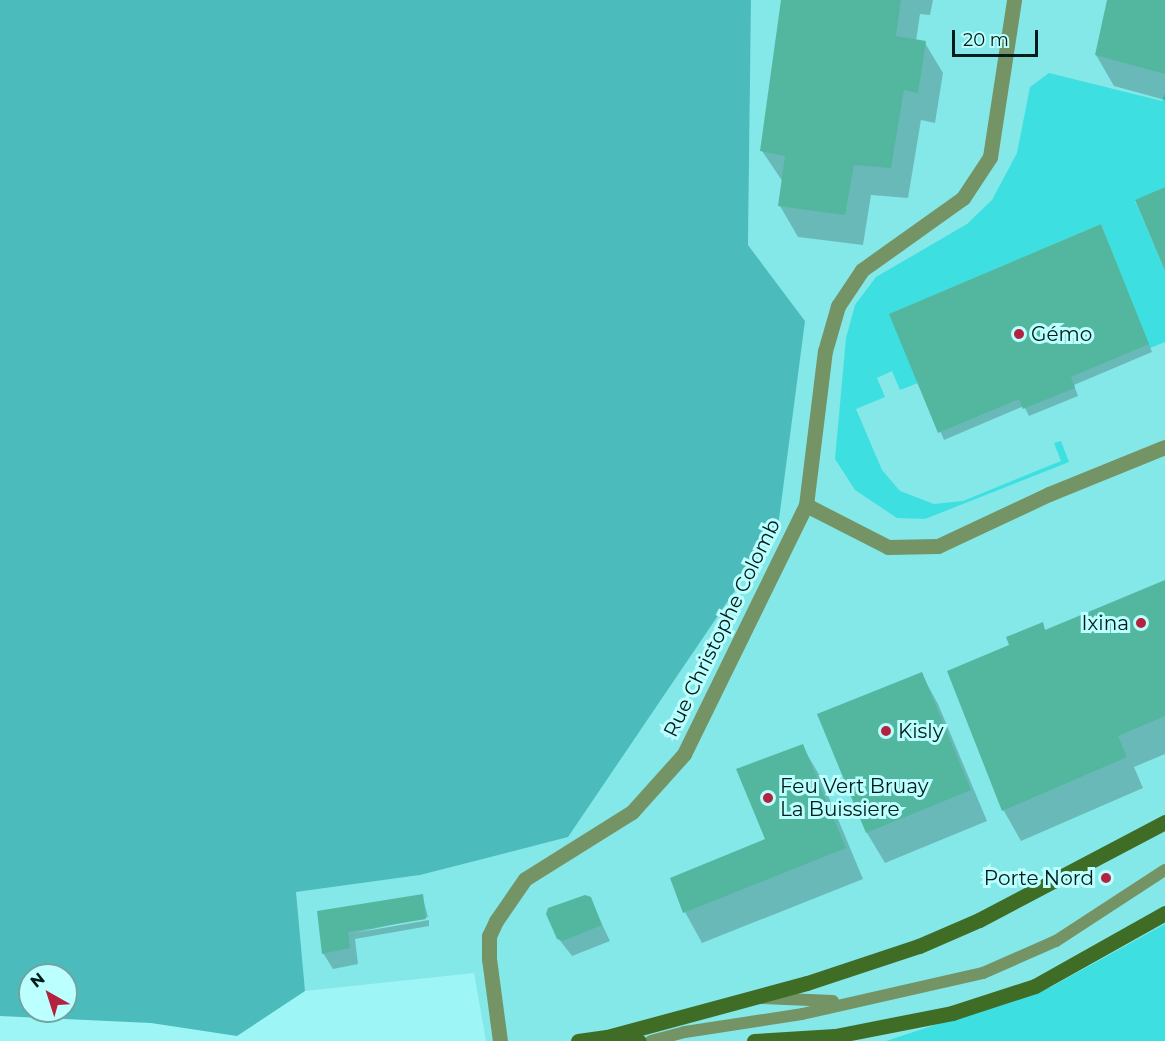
<!DOCTYPE html>
<meta charset="utf-8">
<style>
body{margin:0}
#map{position:relative;width:1165px;height:1041px;overflow:hidden;background:#9ef5f5;font-family:Montserrat,sans-serif}
div>[style]{position:absolute}
.built>*{inset:0;background:#85e8e8}
.green>*{inset:0;background:#3ddfe0}
.forest>*{inset:0;background:#4bbbbc}
.shadow>*{inset:0;background:#0003}
.building>*{inset:0;background:#53b7a0}
.service>*{height:12px;margin:-6px;padding:0 6px;transform-origin:6px;border-radius:6px;background:#759466}
.minor>*{height:15px;margin:-7.5px;padding:0 7.5px;transform-origin:7.5px;border-radius:7.5px;background:#759466}
.secondary>*{height:15px;margin:-7.5px;padding:0 7.5px;transform-origin:7.5px;border-radius:7.5px;background:#3f6d25}
.dots>*{width:16px;height:16px;translate:-50% -50%;box-sizing:border-box;border:3px solid #bbfffe;border-radius:50%}
span{translate:-50% -50%;white-space:nowrap;text-align:center;line-height:1.15;-webkit-text-stroke:6px #bbfffe;paint-order:stroke}
.poi-label{font-size:20px;color:#001b1b}
.left{translate:0 -50%;text-align:left}
.right{translate:-100% -50%;text-align:right}
.street-label{font-size:20px;color:#001b1b}
.north{position:absolute;left:18px;top:963px;width:60px;height:60px;box-sizing:border-box;background:#bbfffe;border:2px solid #70a4a3;border-radius:50%;rotate:321deg;font-size:16px;font-weight:700;line-height:24px;text-align:center;color:#001b1b}
.north::after{content:'';display:block;margin:auto;width:21px;height:27px;background:#b42240;clip-path:polygon(50% 0,100% 100%,50% 72%,0 100%)}
.scale{position:absolute;left:952px;top:30px;width:86px;height:27px;box-sizing:border-box;border:3px solid #001b1b;border-top:0;padding-left:8px;font-size:18px;line-height:21px;white-space:nowrap;color:#001b1b;-webkit-text-stroke:4px #bbfffe;paint-order:stroke}
</style>
<div id="map">
<div class="built">
<div style="clip-path:polygon(751px 0,1165px 0,1165px 1041px,486px 1041px,474px 973px,305px 991px,295px 892px,420px 875px,805px 321px,748px 245px)"></div>
</div>
<div class="green">
<div style="clip-path:polygon(1049px 73px,1162px 101px,1165px 93px,1165px 187px,1135px 201px,1165px 271px,1165px 342px,1150px 348px,1101px 224px,890px 314px,918px 383px,900px 390px,892px 371px,877px 378px,885px 397px,856px 409px,882px 470px,900px 491px,934px 504px,963px 501px,1061px 461px,1054px 443px,1061px 441px,1069px 462px,925px 519px,897px 518px,855px 490px,835px 459px,846px 338px,855px 305px,876px 277px,967px 224px,992px 200px,1017px 153px,1030px 87px)"></div>
<div style="clip-path:polygon(1165px 924px,1165px 1041px,886px 1041px,1051px 987px)"></div>
</div>
<div class="forest">
<div style="clip-path:polygon(evenodd,0 0,751px 0,748px 245px,805px 321px,778px 527px,568px 837px,420px 875px,296px 892px,305px 991px,237px 1036px,151px 1023px,0 1016px,0 0,30px 975px,66px 975px,66px 1011px,30px 1011px,30px 975px)"></div>
</div>
<div class="shadow">
<div style="clip-path:polygon(783px 0,933px 0,930px 15px,920px 14px,916px 41px,925px 43px,943px 73px,935px 123px,921px 120px,908px 198px,871px 195px,863px 245px,798px 237px,780px 206px,783px 182px,762px 151px)"></div>
<div style="clip-path:polygon(1109px 0,1165px 0,1165px 100px,1114px 86px,1096px 55px)"></div>
<div style="clip-path:polygon(1101px 226px,1152px 352px,1074px 385px,1078px 396px,1029px 416px,1024px 406px,944px 440px,891px 315px)"></div>
<div style="clip-path:polygon(1165px 582px,1165px 754px,1134px 767px,1143px 788px,1021px 841px,1004px 811px,949px 672px,1011px 646px,1042px 624px,1046px 631px)"></div>
<div style="clip-path:polygon(921px 673px,938px 704px,987px 821px,885px 863px,867px 833px,819px 715px)"></div>
<div style="clip-path:polygon(802px 746px,820px 776px,863px 879px,702px 943px,685px 912px,767px 840px)"></div>
<div style="clip-path:polygon(422px 895px,428px 917px,354px 933px,429px 920px,429px 926px,355px 939px,358px 964px,333px 969px,323px 953px,318px 912px)"></div>
<div style="clip-path:polygon(590px 899px,610px 941px,572px 956px,558px 938px)"></div>
</div>
<div class="building">
<div style="clip-path:polygon(781px 0,901px 0,896px 36px,926px 41px,918px 93px,904px 90px,891px 168px,854px 165px,845px 215px,778px 206px,785px 156px,760px 151px)"></div>
<div style="clip-path:polygon(1107px 0,1165px 0,1165px 74px,1095px 55px)"></div>
<div style="clip-path:polygon(1165px 187px,1165px 271px,1135px 200px)"></div>
<div style="clip-path:polygon(1101px 224px,1149px 344px,1071px 377px,1075px 388px,1023px 409px,1019px 399px,938px 433px,889px 314px)"></div>
<div style="clip-path:polygon(1165px 580px,1165px 716px,1118px 736px,1127px 757px,1002px 811px,947px 671px,1009px 645px,1006px 637px,1043px 622px,1045px 630px)"></div>
<div style="clip-path:polygon(922px 672px,971px 790px,866px 833px,817px 714px)"></div>
<div style="clip-path:polygon(803px 744px,846px 848px,683px 913px,670px 878px,765px 839px,736px 769px)"></div>
<div style="clip-path:polygon(423px 894px,426px 919px,348px 932px,350px 948px,322px 954px,317px 911px)"></div>
<div style="clip-path:polygon(585px 895px,591px 897px,602px 925px,563px 941px,557px 939px,546px 914px,548px 908px)"></div>
</div>
<div class="service">
<div style="left:761px;top:998px;width:72px;rotate:2.4deg"></div>
<div style="left:651px;top:1041px;width:35px;rotate:-15deg"></div>
<div style="left:685px;top:1032px;width:118px;rotate:-8.7deg"></div>
<div style="left:802px;top:1014px;width:186px;rotate:-12.8deg"></div>
<div style="left:983px;top:973px;width:80px;rotate:-23.7deg"></div>
<div style="left:1056px;top:941px;width:130px;rotate:-33.1deg"></div>
</div>
<div class="minor">
<div style="left:806px;top:505px;width:92px;rotate:27.1deg"></div>
<div style="left:888px;top:547px;width:50px;rotate:-1.1deg"></div>
<div style="left:938px;top:546px;width:123px;rotate:-25.1deg"></div>
<div style="left:1049px;top:494px;width:125px;rotate:-22.1deg"></div>
<div style="left:500px;top:1041px;width:83px;rotate:-97.6deg"></div>
<div style="left:489px;top:959px;width:23px;rotate:-90deg"></div>
<div style="left:489px;top:936px;width:17px;rotate:-65deg"></div>
<div style="left:496px;top:921px;width:51px;rotate:-55.4deg"></div>
<div style="left:525px;top:879px;width:126px;rotate:-32.1deg"></div>
<div style="left:632px;top:812px;width:78px;rotate:-48.1deg"></div>
<div style="left:684px;top:754px;width:277px;rotate:-63.9deg"></div>
<div style="left:806px;top:505px;width:155px;rotate:-83deg"></div>
<div style="left:825px;top:351px;width:47px;rotate:-73.9deg"></div>
<div style="left:838px;top:306px;width:43px;rotate:-56.3deg"></div>
<div style="left:862px;top:270px;width:124px;rotate:-35.5deg"></div>
<div style="left:963px;top:198px;width:49px;rotate:-56.6deg"></div>
<div style="left:990px;top:157px;width:159px;rotate:-81.3deg"></div>
</div>
<div class="secondary">
<div style="left:613px;top:1038px;width:26px;rotate:7deg"></div>
<div style="left:578px;top:1041px;width:29px;rotate:-8deg"></div>
<div style="left:607px;top:1037px;width:207px;rotate:-15.1deg"></div>
<div style="left:807px;top:983px;width:118px;rotate:-18.3deg"></div>
<div style="left:919px;top:946px;width:65px;rotate:-23.4deg"></div>
<div style="left:979px;top:920px;width:210px;rotate:-27.8deg"></div>
<div style="left:754px;top:1041px;width:81px;rotate:-3.5deg"></div>
<div style="left:835px;top:1036px;width:119px;rotate:-11.1deg"></div>
<div style="left:952px;top:1013px;width:87px;rotate:-18deg"></div>
<div style="left:1035px;top:986px;width:149px;rotate:-29.3deg"></div>
</div>
<div class="dots">
<div style="left:1019px;top:334px;background:#b42240"></div>
<div style="left:1141px;top:623px;background:#b42240"></div>
<div style="left:886px;top:731px;background:#b42240"></div>
<div style="left:768px;top:798px;background:#b42240"></div>
<div style="left:1106px;top:878px;background:#b42240"></div>
</div>
<div class="poi-label">
<span class="left" style="left:1031px;top:334px">Gémo</span>
<span class="right" style="left:1129px;top:623px">Ixina</span>
<span class="left" style="left:898px;top:731px">Kisly</span>
<span class="left" style="left:780px;top:798px">Feu Vert Bruay<br>La Buissiere</span>
<span class="right" style="left:1094px;top:878px">Porte Nord</span>
</div>
<div class="street-label">
<span style="left:722px;top:628px;rotate:-64deg">Rue Christophe Colomb</span>
</div>
<div class="north">N</div>
<div class="scale">20 m</div>
</div>
